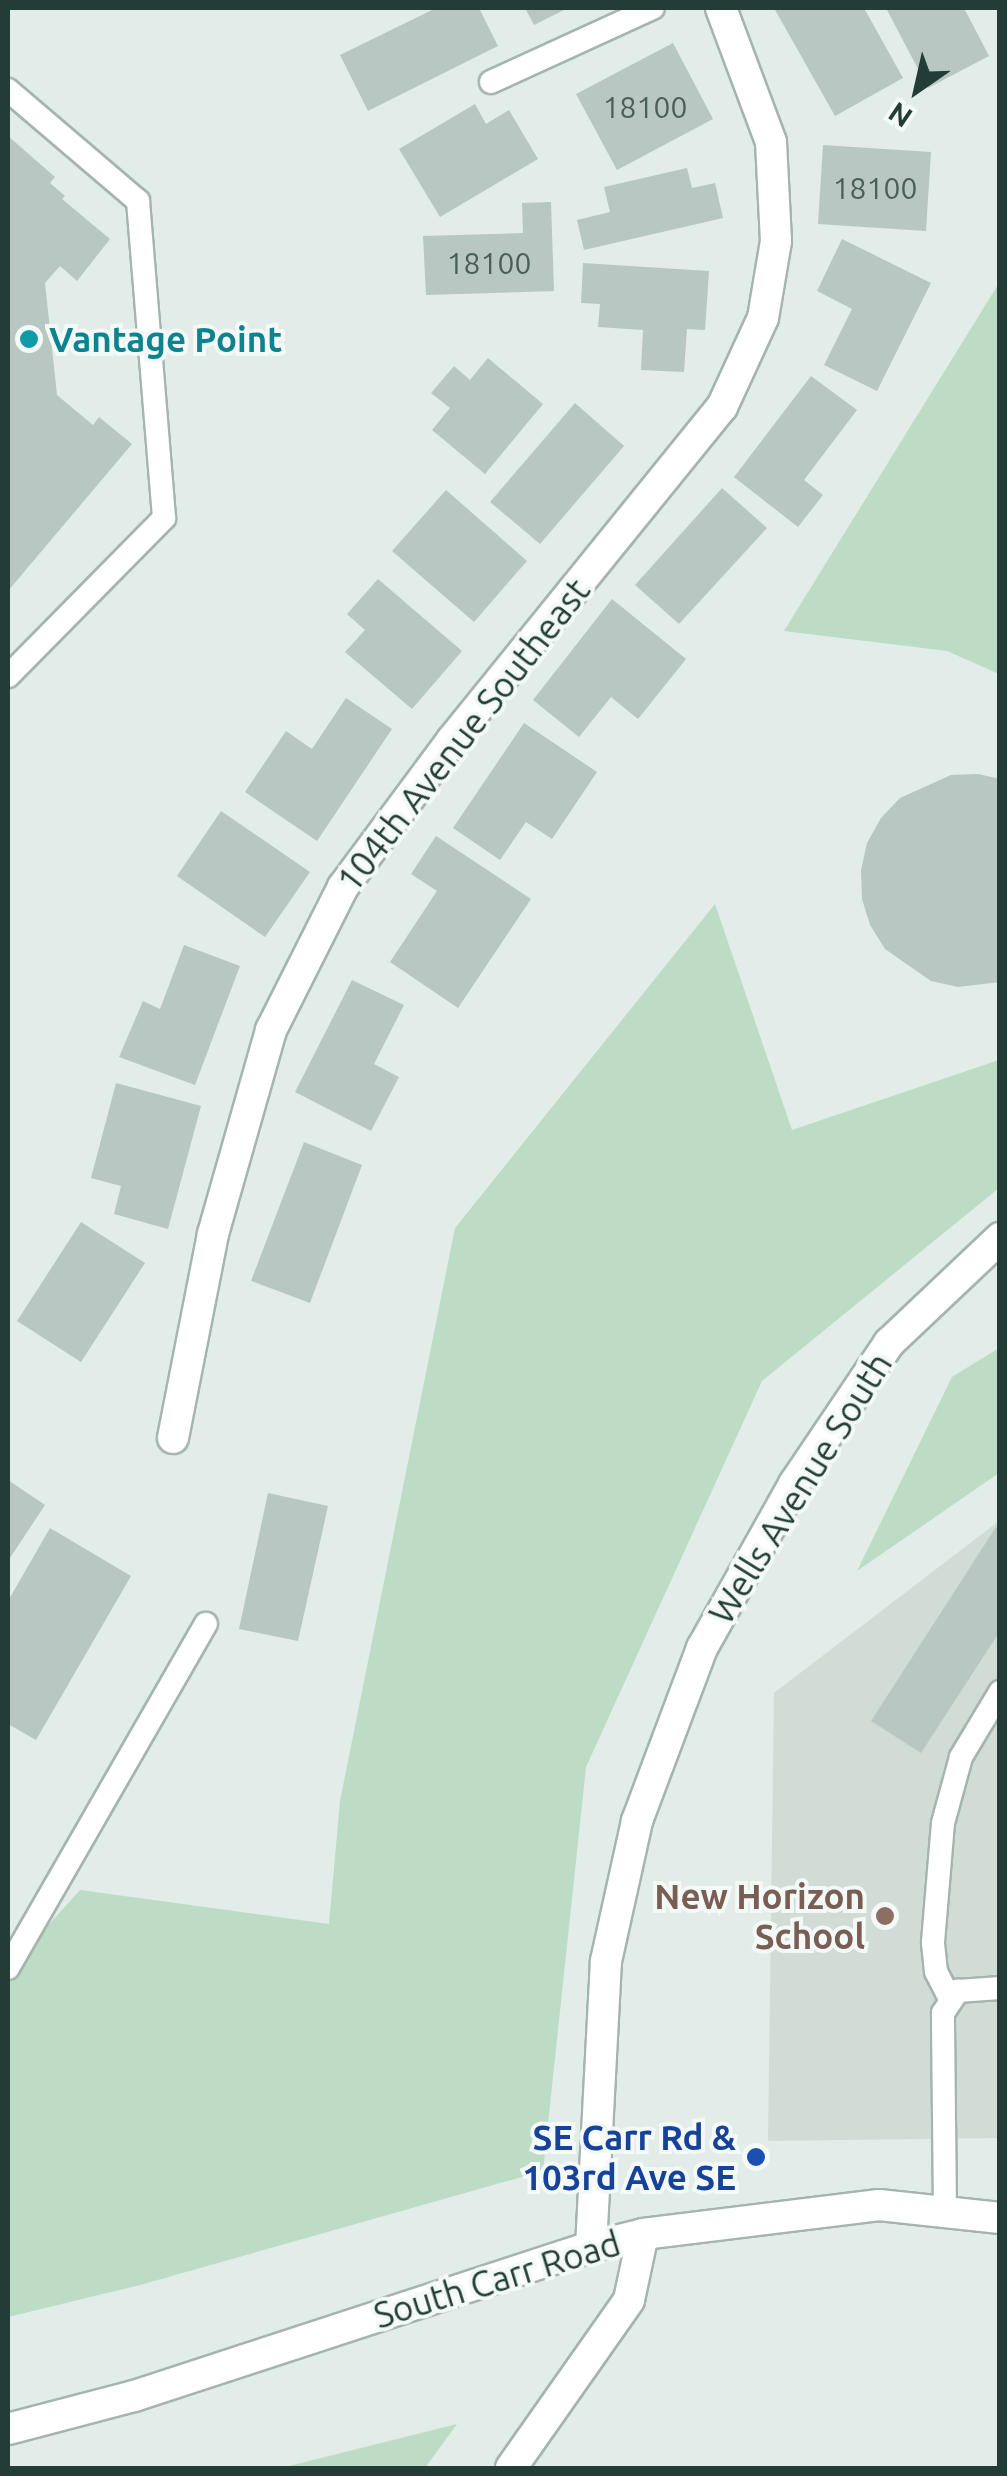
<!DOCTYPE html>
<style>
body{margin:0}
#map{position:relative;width:1007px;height:2476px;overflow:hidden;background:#e2ece8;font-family:Ubuntu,sans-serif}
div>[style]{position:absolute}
.built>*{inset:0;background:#d1dcd7}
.green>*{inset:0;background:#bcdcc5}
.building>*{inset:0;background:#b8c7c1}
.roads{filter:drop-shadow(2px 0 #a5b4af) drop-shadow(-2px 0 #a5b4af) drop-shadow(0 2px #a5b4af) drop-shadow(0 -2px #a5b4af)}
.service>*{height:22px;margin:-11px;padding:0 11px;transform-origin:11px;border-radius:11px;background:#fff}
.minor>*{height:30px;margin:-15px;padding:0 15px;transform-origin:15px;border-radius:15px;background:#fff}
.secondary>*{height:30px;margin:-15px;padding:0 15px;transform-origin:15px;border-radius:15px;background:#fff}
.dots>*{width:28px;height:28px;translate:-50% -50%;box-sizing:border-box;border:5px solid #f3f9f6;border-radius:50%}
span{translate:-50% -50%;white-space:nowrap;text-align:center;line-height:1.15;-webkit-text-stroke:8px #f3f9f6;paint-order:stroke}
.number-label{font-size:30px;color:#485f58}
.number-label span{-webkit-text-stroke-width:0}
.culture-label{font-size:35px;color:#0d838f;font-weight:700}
.left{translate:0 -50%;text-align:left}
.street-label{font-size:35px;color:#233c35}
.education-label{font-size:35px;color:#785e54;font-weight:700}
.right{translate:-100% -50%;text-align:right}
.transit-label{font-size:35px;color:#164399;font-weight:700}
.frame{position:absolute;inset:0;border:10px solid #233c35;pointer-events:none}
.north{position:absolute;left:867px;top:40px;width:100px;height:100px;-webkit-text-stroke:8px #f3f9f6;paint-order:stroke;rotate:214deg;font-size:28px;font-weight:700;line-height:40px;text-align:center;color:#233c35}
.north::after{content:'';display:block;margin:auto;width:35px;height:45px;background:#233c35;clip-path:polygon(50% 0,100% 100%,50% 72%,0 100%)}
</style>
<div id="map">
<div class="built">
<div style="clip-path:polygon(999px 1521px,999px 2138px,768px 2141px,774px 1693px)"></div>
</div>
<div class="green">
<div style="clip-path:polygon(999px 283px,999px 674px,947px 651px,784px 631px)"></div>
<div style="clip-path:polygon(715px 904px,792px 1130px,999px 1060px,999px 1188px,762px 1381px,586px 1767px,543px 2171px,140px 2285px,8px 2317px,8px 1970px,80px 1890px,329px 1924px,340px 1801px,455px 1228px)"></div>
<div style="clip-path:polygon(999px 1348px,999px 1473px,857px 1571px,952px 1377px)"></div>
<div style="clip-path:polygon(457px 2424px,425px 2468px,281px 2468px)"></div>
</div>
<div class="building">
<div style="clip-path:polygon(436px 8px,479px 8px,498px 46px,368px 111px,340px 55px)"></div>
<div style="clip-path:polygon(525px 8px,568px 8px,534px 25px)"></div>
<div style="clip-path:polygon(774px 8px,864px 8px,903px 78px,835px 116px)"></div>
<div style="clip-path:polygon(886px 8px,964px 8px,989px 56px,928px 88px)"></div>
<div style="clip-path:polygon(673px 43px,713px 119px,617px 170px,576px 94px)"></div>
<div style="clip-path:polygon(475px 104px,486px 124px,509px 110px,538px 159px,440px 217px,399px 149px)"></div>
<div style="clip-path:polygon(8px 136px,55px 177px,50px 183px,65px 196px,62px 199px,110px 239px,77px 281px,60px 266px,45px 283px,57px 395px,93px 425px,99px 417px,132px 444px,8px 591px)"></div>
<div style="clip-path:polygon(823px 145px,931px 152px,926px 231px,818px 224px)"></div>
<div style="clip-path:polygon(687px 168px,692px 188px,715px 183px,723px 218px,584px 250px,577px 220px,610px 212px,604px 187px)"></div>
<div style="clip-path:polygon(551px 202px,554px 291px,426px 295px,423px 236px,523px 233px,522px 203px)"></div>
<div style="clip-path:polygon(842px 239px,931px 283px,877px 391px,824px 365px,852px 309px,817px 291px)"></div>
<div style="clip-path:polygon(583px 263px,709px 271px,705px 330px,687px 329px,684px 372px,641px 370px,643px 330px,598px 327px,600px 304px,581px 303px)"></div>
<div style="clip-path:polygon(488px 358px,543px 404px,485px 474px,432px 430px,450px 408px,431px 393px,454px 366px,470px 380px)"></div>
<div style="clip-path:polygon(811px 376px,857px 410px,804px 480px,823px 495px,798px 527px,734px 477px)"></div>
<div style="clip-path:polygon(575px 403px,624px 446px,540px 544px,490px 502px)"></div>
<div style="clip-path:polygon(722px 488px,767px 528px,679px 624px,635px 585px)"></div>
<div style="clip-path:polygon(446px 490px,527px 561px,474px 622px,392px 551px)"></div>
<div style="clip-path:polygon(378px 579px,462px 651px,412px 709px,345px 652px,365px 630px,347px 614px)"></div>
<div style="clip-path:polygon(612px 599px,686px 659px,638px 719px,611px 697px,579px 737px,533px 700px)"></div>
<div style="clip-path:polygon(346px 698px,392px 729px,317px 841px,245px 792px,286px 731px,312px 749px)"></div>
<div style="clip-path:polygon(524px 723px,597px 772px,552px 839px,526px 822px,500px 860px,453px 828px)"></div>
<div style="clip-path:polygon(978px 774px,1000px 779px,1000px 982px,958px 987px,931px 981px,885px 949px,870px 925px,862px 899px,861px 870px,867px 843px,881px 818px,900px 798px,951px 775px)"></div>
<div style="clip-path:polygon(221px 811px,310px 872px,265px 937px,177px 876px)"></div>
<div style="clip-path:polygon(436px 836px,531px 899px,458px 1008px,390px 962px,437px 891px,411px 874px)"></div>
<div style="clip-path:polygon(184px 945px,240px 966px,195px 1085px,119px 1057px,143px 1001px,160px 1009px)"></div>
<div style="clip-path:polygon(352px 980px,404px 1005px,374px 1064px,399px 1077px,371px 1131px,295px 1092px)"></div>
<div style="clip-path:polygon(116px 1083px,201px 1106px,168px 1229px,114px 1214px,121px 1186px,91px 1178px)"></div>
<div style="clip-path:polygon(304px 1142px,362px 1165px,310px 1303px,251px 1281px)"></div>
<div style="clip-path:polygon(81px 1222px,145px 1263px,81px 1362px,17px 1321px)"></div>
<div style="clip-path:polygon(8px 1480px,45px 1505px,8px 1561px)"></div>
<div style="clip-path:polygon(268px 1493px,328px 1506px,298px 1641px,239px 1629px)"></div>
<div style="clip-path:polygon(996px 1527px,1000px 1529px,1000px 1631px,921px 1753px,871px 1721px)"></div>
<div style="clip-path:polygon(50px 1528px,131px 1576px,36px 1740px,8px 1724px,8px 1601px)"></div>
</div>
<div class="roads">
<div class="service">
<div style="left:491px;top:82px;width:178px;rotate:-24.6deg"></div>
<div style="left:8px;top:90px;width:171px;rotate:40.5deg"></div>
<div style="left:138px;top:201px;width:318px;rotate:85.3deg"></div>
<div style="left:164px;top:518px;width:222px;rotate:134.6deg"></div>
<div style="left:8px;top:1968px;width:397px;rotate:-60.1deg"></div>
<div style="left:950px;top:1999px;width:30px;rotate:-117deg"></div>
<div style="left:936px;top:1972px;width:30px;rotate:-96deg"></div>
<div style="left:933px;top:1942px;width:119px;rotate:-85.2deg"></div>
<div style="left:943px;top:1823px;width:68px;rotate:-74.7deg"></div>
<div style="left:961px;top:1757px;width:76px;rotate:-59deg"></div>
<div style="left:945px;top:2212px;width:199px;rotate:-90.6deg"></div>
<div style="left:943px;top:2013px;width:27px;rotate:-56deg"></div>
<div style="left:958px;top:1991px;width:42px;rotate:-4.1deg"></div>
</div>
<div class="minor">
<div style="left:173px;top:1438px;width:208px;rotate:-78.9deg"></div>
<div style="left:213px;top:1234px;width:212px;rotate:-74.1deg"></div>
<div style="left:271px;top:1030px;width:160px;rotate:-63.3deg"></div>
<div style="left:343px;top:887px;width:183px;rotate:-53.4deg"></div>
<div style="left:452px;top:740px;width:429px;rotate:-51deg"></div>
<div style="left:722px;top:407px;width:98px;rotate:-65.3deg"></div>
<div style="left:763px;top:318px;width:78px;rotate:-80.4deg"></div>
<div style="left:776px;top:241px;width:99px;rotate:-92.9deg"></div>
<div style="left:771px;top:142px;width:143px;rotate:-110.5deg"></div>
<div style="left:591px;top:2247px;width:286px;rotate:-87deg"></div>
<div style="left:606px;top:1961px;width:143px;rotate:-77.5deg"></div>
<div style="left:637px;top:1821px;width:185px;rotate:-69.4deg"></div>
<div style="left:702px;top:1648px;width:188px;rotate:-60.7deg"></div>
<div style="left:794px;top:1484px;width:170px;rotate:-56deg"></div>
<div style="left:889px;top:1343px;width:153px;rotate:-43.4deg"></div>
<div style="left:511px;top:2468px;width:205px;rotate:-54.9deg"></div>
<div style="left:629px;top:2300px;width:67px;rotate:-78deg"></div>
</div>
<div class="secondary">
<div style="left:8px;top:2429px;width:130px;rotate:-14.7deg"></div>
<div style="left:134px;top:2396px;width:481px;rotate:-18.1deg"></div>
<div style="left:591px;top:2247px;width:54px;rotate:-14deg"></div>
<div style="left:643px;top:2234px;width:238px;rotate:-7deg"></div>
<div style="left:879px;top:2205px;width:122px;rotate:6.1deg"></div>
</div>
</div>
<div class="dots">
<div style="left:29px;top:339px;background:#0f9aa8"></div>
<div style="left:885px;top:1916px;background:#8d6e63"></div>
<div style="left:756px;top:2157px;background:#1a4fb4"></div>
</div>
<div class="number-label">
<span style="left:645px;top:107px">18100</span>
<span style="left:875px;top:188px">18100</span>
<span style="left:489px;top:263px">18100</span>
</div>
<div class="culture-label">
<span class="left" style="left:49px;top:339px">Vantage Point</span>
</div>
<div class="street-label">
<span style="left:463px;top:735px;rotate:-52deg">104th Avenue Southeast</span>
<span style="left:800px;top:1488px;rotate:-58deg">Wells Avenue South</span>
<span style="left:497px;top:2279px;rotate:-17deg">South Carr Road</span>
</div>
<div class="education-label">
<span class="right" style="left:865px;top:1916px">New Horizon<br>School</span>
</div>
<div class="transit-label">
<span class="right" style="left:736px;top:2157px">SE Carr Rd &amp;<br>103rd Ave SE</span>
</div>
<div class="frame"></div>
<div class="north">N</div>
</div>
